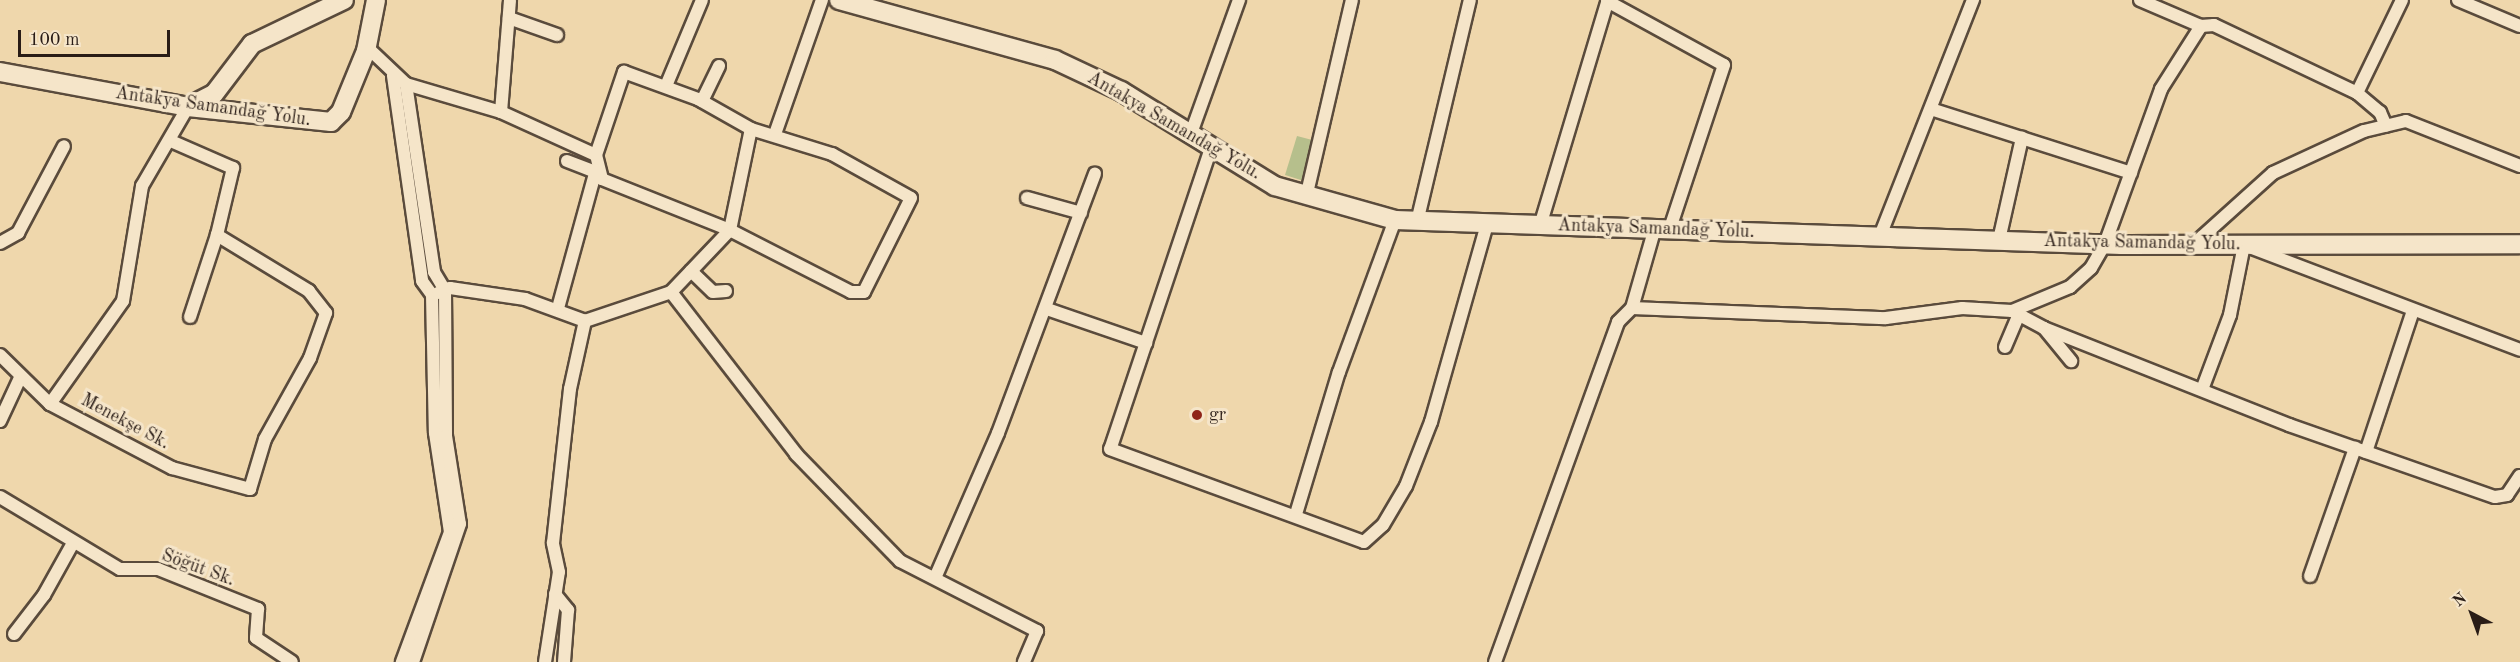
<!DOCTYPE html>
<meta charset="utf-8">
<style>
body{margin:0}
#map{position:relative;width:2520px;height:662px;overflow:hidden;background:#efd7ac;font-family:"Old Standard TT",serif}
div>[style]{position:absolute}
.green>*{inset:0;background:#b6bf8c}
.roads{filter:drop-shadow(2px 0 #5a4b3c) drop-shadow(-2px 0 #5a4b3c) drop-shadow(0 2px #5a4b3c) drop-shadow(0 -2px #5a4b3c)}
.street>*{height:12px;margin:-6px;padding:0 6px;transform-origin:6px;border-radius:6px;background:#f5e5c9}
.secondary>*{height:18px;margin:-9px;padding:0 9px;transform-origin:9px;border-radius:9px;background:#f5e5c9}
.dots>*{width:16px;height:16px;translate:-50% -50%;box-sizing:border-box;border:3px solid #f5e5c9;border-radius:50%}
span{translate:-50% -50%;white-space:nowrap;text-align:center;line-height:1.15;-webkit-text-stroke:6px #f5e5c9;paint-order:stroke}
.street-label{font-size:18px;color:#291c16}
.poi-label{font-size:18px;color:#291c16}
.left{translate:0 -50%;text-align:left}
.north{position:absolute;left:2442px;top:584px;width:60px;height:60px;-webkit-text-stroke:4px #f5e5c9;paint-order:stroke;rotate:319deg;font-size:16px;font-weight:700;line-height:24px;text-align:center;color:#291c16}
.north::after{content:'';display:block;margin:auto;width:21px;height:27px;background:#291c16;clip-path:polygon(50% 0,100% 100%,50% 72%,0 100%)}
.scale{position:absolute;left:18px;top:30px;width:152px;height:27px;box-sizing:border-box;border:3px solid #291c16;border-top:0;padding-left:8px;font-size:18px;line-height:21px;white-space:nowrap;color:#291c16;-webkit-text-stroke:4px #f5e5c9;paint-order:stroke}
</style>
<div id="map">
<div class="green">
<div style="clip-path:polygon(1297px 136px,1316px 141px,1304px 181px,1285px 175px)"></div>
</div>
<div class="roads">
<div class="street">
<div style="left:2140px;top:0;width:66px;rotate:23.1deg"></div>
<div style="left:2201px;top:26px;width:13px;rotate:-4deg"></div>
<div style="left:2214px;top:25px;width:158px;rotate:25.4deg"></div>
<div style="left:2357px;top:93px;width:30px;rotate:40deg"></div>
<div style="left:2380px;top:112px;width:15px;rotate:67deg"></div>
<div style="left:2458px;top:0;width:67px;rotate:22.8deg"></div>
<div style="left:1607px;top:1px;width:133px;rotate:28.7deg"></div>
<div style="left:1724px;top:65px;width:172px;rotate:108.3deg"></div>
<div style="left:509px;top:18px;width:51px;rotate:19.5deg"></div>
<div style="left:367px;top:47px;width:54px;rotate:43.5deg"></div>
<div style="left:406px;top:84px;width:99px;rotate:16.4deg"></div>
<div style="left:501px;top:112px;width:104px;rotate:24.4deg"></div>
<div style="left:596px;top:155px;width:88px;rotate:-71.4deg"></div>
<div style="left:624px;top:72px;width:79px;rotate:20deg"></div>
<div style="left:698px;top:99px;width:61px;rotate:29.5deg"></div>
<div style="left:751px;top:129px;width:85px;rotate:17.2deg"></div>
<div style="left:832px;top:154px;width:90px;rotate:29.1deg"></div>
<div style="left:911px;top:198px;width:105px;rotate:116.6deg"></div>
<div style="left:864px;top:292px;width:13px;rotate:180deg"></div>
<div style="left:851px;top:292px;width:136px;rotate:-152.9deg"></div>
<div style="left:730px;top:230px;width:138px;rotate:-158.3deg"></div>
<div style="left:602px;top:179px;width:25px;rotate:-104deg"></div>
<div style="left:393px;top:76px;width:207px;rotate:81.9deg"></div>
<div style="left:422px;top:281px;width:17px;rotate:54deg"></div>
<div style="left:432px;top:295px;width:138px;rotate:88.8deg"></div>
<div style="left:435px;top:433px;width:100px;rotate:81.4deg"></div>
<div style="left:450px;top:532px;width:139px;rotate:110.3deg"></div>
<div style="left:406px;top:84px;width:190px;rotate:81.5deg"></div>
<div style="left:434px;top:272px;width:21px;rotate:59deg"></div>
<div style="left:445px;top:290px;width:146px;rotate:89.6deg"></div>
<div style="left:446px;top:436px;width:89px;rotate:81deg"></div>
<div style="left:460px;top:524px;width:146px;rotate:108.8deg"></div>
<div style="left:666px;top:86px;width:93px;rotate:-67.3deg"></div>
<div style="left:2357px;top:93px;width:103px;rotate:-64.2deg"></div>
<div style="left:702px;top:101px;width:39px;rotate:-64deg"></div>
<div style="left:1931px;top:109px;width:210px;rotate:17.7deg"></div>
<div style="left:501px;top:112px;width:112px;rotate:-85.4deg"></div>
<div style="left:775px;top:134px;width:142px;rotate:-70.7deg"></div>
<div style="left:1190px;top:136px;width:145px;rotate:-70.2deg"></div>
<div style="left:1211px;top:148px;width:317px;rotate:108.5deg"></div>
<div style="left:1110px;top:449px;width:270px;rotate:20.1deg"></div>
<div style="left:1364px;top:542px;width:25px;rotate:-42deg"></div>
<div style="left:1383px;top:525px;width:45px;rotate:-59.5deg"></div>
<div style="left:1406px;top:486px;width:69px;rotate:-68.7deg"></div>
<div style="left:1431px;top:422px;width:206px;rotate:-74.2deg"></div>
<div style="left:567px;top:161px;width:31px;rotate:21deg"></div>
<div style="left:1307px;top:193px;width:198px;rotate:-76.9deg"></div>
<div style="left:1027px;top:198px;width:56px;rotate:15.5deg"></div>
<div style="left:1417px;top:222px;width:228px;rotate:-76.6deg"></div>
<div style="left:1540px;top:226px;width:236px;rotate:-73.3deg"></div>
<div style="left:1880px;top:236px;width:254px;rotate:-68.5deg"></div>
<div style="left:1999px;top:240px;width:105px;rotate:-77.3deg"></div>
<div style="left:0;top:243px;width:21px;rotate:-29deg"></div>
<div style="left:18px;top:233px;width:98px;rotate:-62.1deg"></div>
<div style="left:2193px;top:245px;width:108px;rotate:-42deg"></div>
<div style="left:2273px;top:173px;width:100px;rotate:-24.8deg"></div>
<div style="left:2364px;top:131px;width:43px;rotate:-13.4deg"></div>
<div style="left:2406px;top:121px;width:123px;rotate:21.5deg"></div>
<div style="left:691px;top:271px;width:30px;rotate:44deg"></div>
<div style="left:713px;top:292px;width:13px;rotate:-4deg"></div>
<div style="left:671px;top:292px;width:205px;rotate:52.3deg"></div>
<div style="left:796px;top:454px;width:149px;rotate:45.8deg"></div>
<div style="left:900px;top:561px;width:154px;rotate:27.1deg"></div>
<div style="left:1037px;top:631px;width:34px;rotate:113deg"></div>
<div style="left:438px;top:293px;width:13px;rotate:-23deg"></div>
<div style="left:450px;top:288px;width:76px;rotate:8.3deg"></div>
<div style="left:525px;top:299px;width:64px;rotate:20.1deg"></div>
<div style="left:585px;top:321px;width:91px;rotate:-18.6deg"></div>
<div style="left:671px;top:292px;width:86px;rotate:-46.4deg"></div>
<div style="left:730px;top:230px;width:103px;rotate:-78.3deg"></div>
<div style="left:558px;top:308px;width:143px;rotate:-74.6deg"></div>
<div style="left:1632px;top:308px;width:254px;rotate:2.3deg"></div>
<div style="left:1886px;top:318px;width:77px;rotate:-7.5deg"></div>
<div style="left:1962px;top:308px;width:50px;rotate:3.4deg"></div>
<div style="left:2012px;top:311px;width:36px;rotate:28deg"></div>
<div style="left:2044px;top:328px;width:43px;rotate:50.7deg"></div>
<div style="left:1047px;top:309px;width:105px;rotate:19deg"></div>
<div style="left:2012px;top:311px;width:63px;rotate:-22.5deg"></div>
<div style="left:2070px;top:287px;width:28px;rotate:-42deg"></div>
<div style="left:2091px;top:268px;width:28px;rotate:-60deg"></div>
<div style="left:2105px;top:244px;width:165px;rotate:-70.1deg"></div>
<div style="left:2161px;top:89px;width:75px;rotate:-57.6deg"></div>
<div style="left:190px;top:317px;width:86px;rotate:-71.8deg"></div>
<div style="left:2044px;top:328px;width:264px;rotate:21.6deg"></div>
<div style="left:2289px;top:425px;width:218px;rotate:19.3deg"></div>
<div style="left:2495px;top:497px;width:12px;rotate:-9deg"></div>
<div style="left:2507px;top:495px;width:23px;rotate:-56deg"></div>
<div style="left:2005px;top:347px;width:36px;rotate:-67deg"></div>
<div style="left:0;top:355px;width:70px;rotate:44.4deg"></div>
<div style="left:50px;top:404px;width:138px;rotate:27.7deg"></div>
<div style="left:172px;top:468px;width:81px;rotate:15.1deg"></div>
<div style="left:250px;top:489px;width:52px;rotate:-73.3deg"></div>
<div style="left:265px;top:439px;width:93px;rotate:-60.9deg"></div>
<div style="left:310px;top:358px;width:48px;rotate:-70.4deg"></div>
<div style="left:326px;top:313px;width:28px;rotate:-128deg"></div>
<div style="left:309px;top:291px;width:108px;rotate:-148.7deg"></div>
<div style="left:217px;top:235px;width:69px;rotate:-76.6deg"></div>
<div style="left:233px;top:168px;width:68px;rotate:-156.5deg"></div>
<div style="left:2203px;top:387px;width:77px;rotate:-69.4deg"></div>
<div style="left:2230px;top:315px;width:71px;rotate:-78.7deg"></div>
<div style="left:2244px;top:245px;width:295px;rotate:20.8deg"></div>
<div style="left:50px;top:404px;width:126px;rotate:-54.7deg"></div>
<div style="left:123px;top:301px;width:117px;rotate:-80.6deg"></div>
<div style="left:142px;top:186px;width:91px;rotate:-59.8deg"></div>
<div style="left:0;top:421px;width:47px;rotate:-65.1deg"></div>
<div style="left:2366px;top:452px;width:149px;rotate:-71.6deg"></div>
<div style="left:0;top:497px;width:140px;rotate:31deg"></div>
<div style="left:120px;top:569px;width:38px"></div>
<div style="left:158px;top:569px;width:108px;rotate:21.8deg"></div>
<div style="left:258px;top:609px;width:29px;rotate:94deg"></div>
<div style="left:256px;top:638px;width:43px;rotate:33.7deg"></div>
<div style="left:1296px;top:514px;width:148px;rotate:-73.2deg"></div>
<div style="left:1339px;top:372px;width:162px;rotate:-69.8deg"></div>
<div style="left:2310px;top:576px;width:136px;rotate:-70.6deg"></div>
<div style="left:935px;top:578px;width:158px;rotate:-66.5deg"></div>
<div style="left:998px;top:433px;width:277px;rotate:-69.5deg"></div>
<div style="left:555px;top:594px;width:21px;rotate:51deg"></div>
<div style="left:568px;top:610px;width:52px;rotate:94.4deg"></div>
<div style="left:14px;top:634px;width:49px;rotate:-52.4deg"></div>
<div style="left:44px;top:595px;width:60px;rotate:-60.9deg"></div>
<div style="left:545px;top:662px;width:91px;rotate:-81.2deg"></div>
<div style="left:559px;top:572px;width:30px;rotate:-102deg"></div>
<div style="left:553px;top:543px;width:155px;rotate:-83.7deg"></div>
<div style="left:570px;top:389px;width:70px;rotate:-77.6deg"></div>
<div style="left:1495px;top:662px;width:362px;rotate:-70.1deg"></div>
<div style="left:1618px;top:322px;width:20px;rotate:-45deg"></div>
<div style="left:1632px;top:308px;width:83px;rotate:-74deg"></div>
</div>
<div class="secondary">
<div style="left:839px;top:0;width:224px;rotate:15.5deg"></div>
<div style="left:1055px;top:60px;width:73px;rotate:25.2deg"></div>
<div style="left:1121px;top:91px;width:181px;rotate:31.7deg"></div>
<div style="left:1275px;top:186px;width:125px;rotate:15.8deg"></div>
<div style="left:1395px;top:220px;width:727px;rotate:1.97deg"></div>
<div style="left:2122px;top:245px;width:398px;rotate:-0.1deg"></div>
<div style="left:0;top:72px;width:191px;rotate:10.5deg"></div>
<div style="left:188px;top:107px;width:144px;rotate:6deg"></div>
<div style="left:331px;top:122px;width:14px;rotate:-45deg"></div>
<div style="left:341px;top:112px;width:66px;rotate:-67.7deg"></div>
<div style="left:366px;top:51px;width:52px;rotate:-78.9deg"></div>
<div style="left:188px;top:107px;width:29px;rotate:-27deg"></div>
<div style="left:214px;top:94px;width:63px;rotate:-52.8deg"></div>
<div style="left:252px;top:44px;width:102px;rotate:-25.6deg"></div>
</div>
</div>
<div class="dots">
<div style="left:1197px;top:415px;background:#8f2418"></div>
</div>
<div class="street-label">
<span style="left:213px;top:107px;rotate:8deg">Antakya Samandağ Yolu.</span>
<span style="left:1174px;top:126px;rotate:30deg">Antakya Samandağ Yolu.</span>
<span style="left:1656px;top:229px;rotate:2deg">Antakya Samandağ Yolu.</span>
<span style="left:2142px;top:243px;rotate:1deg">Antakya Samandağ Yolu.</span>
<span style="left:125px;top:422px;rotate:28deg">Menekşe Sk.</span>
<span style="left:198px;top:568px;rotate:20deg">Söğüt Sk.</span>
</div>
<div class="poi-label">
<span class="left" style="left:1209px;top:415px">gr</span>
</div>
<div class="north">N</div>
<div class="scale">100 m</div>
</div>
